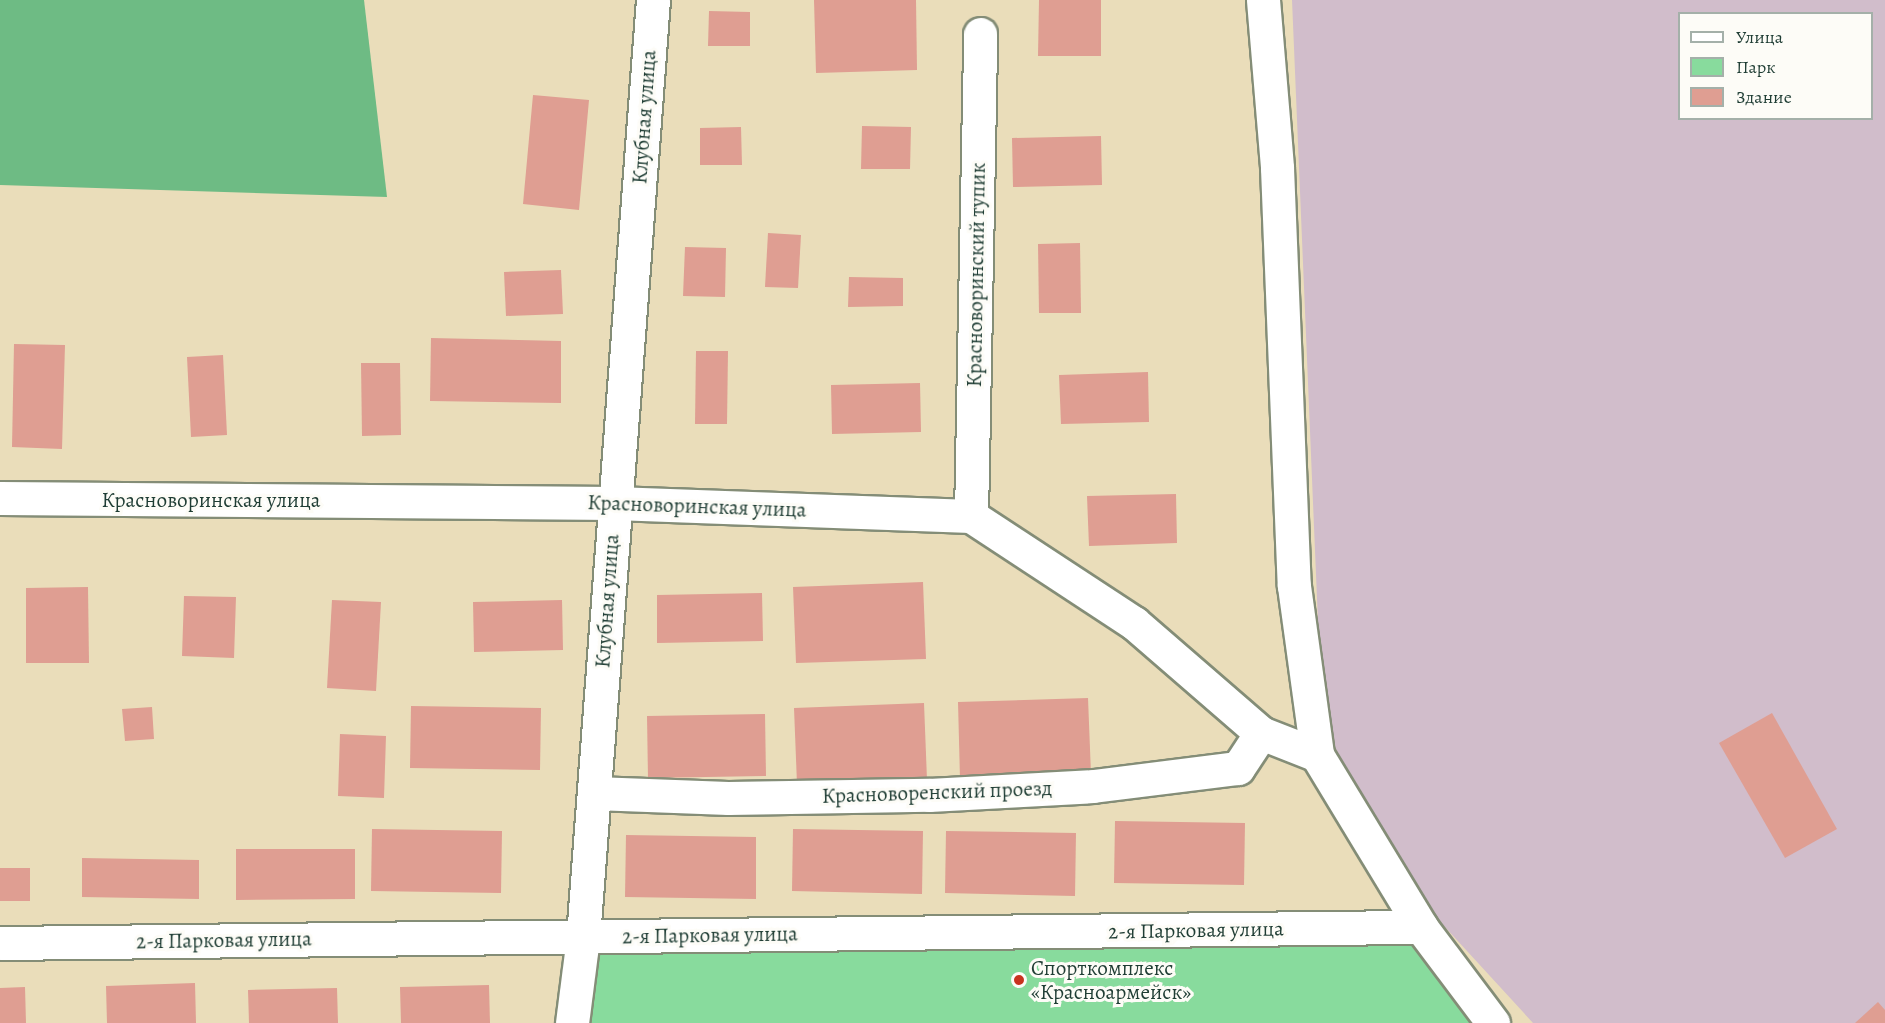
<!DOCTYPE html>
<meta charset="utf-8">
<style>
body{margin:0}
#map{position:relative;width:1885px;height:1023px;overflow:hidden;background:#eaddba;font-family:Alegreya,serif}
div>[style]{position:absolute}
.industrial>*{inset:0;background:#d1bdcb}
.green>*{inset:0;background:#88db9d}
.forest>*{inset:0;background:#6ebb84}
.building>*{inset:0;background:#df9e92}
.roads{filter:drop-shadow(2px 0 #848d77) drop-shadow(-2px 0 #848d77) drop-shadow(0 2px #848d77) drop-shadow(0 -2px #848d77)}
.street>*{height:33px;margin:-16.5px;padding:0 16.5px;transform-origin:16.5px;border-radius:16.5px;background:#fff}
.dots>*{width:16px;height:16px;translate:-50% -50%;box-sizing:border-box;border:3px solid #fdfcf7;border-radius:50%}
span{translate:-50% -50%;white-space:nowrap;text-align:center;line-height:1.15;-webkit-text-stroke:6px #fdfcf7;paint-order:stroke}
.street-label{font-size:21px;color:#1f3d34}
.poi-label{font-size:21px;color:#1f3d34}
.left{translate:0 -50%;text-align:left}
.legend{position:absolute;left:1678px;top:12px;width:195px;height:108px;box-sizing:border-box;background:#fdfcf7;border:2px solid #a4b0a9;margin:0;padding:8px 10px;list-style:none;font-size:18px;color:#1f3d34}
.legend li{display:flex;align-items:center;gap:12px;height:30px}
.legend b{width:30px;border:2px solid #a4b0a9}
</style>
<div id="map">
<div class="industrial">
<div style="clip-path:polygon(evenodd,1292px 0,1885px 0,1885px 1023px,1533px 1023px,1388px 865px,1322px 718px,1292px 0,1680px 14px,1872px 14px,1872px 118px,1680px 118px,1680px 14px)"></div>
</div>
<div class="green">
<div style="clip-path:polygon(1421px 927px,1493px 1023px,572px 1023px,583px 937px)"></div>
</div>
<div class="forest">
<div style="clip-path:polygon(0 0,364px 0,387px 197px,0 185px)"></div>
</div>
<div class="building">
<div style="clip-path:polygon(814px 0,916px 0,917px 70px,816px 73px)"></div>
<div style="clip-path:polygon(1039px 0,1101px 0,1101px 56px,1038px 56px)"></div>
<div style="clip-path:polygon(709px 11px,750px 12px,750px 46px,708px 46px)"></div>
<div style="clip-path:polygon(533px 95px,589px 100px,579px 210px,523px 204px)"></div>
<div style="clip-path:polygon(862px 126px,911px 127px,910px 169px,861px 169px)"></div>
<div style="clip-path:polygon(741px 127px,742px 165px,700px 165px,700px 128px)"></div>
<div style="clip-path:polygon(1101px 136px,1102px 185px,1013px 187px,1012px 138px)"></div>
<div style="clip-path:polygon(768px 233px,801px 235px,798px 288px,765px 287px)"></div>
<div style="clip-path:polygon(1080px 243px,1081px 313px,1039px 313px,1038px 244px)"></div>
<div style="clip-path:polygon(685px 247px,726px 248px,725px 297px,683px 296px)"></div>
<div style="clip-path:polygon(561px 270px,563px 314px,506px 316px,504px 272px)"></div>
<div style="clip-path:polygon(849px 277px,903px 278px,903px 306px,848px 307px)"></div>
<div style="clip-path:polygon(431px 338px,561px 341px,561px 403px,430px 401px)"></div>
<div style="clip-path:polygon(14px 344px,65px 345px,62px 449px,12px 447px)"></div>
<div style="clip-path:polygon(696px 351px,728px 351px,727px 424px,695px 424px)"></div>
<div style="clip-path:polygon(223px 355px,227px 435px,191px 437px,187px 357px)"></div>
<div style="clip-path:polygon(361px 363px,400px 363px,401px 435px,362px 436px)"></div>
<div style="clip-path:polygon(1148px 372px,1149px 422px,1061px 424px,1059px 375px)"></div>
<div style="clip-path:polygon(920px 383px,921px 432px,832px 434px,831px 385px)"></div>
<div style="clip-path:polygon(1176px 494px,1177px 543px,1089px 546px,1087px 496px)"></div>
<div style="clip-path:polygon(923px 582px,926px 659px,796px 663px,793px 587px)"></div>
<div style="clip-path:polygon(88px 587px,89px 663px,26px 663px,26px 588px)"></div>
<div style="clip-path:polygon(762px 593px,763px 641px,657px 643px,657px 595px)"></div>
<div style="clip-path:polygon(184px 596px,236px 597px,234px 658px,182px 656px)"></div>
<div style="clip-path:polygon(332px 600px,381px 602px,376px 691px,327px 688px)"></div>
<div style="clip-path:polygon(562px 600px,563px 650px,474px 652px,473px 602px)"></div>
<div style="clip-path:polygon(1088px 698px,1091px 774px,960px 779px,958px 702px)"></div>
<div style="clip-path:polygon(924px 703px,927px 780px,797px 784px,794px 708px)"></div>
<div style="clip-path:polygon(411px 706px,541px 708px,540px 770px,410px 768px)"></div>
<div style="clip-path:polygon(152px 707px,154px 739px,125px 741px,122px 709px)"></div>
<div style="clip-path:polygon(1772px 713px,1837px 829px,1785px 858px,1719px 743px)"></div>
<div style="clip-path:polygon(765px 714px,766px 776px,648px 778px,647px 716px)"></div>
<div style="clip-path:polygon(340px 734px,386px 736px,384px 798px,338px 796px)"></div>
<div style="clip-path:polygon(1115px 821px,1245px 823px,1244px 885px,1114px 883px)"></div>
<div style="clip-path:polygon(372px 829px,502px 831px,501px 893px,371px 891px)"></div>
<div style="clip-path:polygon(793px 829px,923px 831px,922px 894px,792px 891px)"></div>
<div style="clip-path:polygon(946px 831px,1076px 833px,1075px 896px,945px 893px)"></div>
<div style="clip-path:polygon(626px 835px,756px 837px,756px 899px,625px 897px)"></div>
<div style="clip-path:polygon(236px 849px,355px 849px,355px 899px,236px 900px)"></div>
<div style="clip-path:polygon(82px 858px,199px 860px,199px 899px,82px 897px)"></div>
<div style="clip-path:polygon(0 868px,30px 868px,30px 901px,0 901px)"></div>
<div style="clip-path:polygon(195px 983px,196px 1023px,107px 1023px,106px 986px)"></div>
<div style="clip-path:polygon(489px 985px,490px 1023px,401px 1023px,400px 987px)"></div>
<div style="clip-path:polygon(25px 987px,26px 1023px,0 1023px,0 988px)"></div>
<div style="clip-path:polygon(337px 988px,338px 1023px,249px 1023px,248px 990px)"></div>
<div style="clip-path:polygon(1878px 1002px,1885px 1010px,1885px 1023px,1855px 1023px)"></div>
</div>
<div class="roads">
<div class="street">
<div style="left:1263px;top:0;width:169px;rotate:85.2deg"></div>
<div style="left:1277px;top:168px;width:418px;rotate:87.7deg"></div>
<div style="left:1294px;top:586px;width:171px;rotate:82.2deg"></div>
<div style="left:1317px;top:755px;width:201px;rotate:58.8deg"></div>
<div style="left:1421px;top:927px;width:120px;rotate:53.1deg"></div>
<div style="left:0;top:498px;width:614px;rotate:0.47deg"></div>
<div style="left:614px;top:503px;width:357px;rotate:2.1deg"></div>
<div style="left:971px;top:516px;width:195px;rotate:33.3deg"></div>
<div style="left:1134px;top:623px;width:168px;rotate:40.9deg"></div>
<div style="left:1261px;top:733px;width:60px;rotate:21.4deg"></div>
<div style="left:971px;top:516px;width:482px;rotate:-88.9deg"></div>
<div style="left:594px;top:793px;width:134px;rotate:2.1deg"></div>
<div style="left:728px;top:798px;width:201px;rotate:-0.9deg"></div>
<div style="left:929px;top:795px;width:164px;rotate:-3.1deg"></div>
<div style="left:1093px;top:786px;width:146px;rotate:-7.1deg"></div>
<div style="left:1238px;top:768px;width:42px;rotate:-56.7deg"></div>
<div style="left:0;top:943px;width:1421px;rotate:-0.65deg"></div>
<div style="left:572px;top:1023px;width:87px;rotate:-82.7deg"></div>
<div style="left:583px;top:937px;width:940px;rotate:-85.73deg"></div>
</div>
</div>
<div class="dots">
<div style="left:1019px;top:980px;background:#c8321e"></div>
</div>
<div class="street-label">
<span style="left:644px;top:117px;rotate:-86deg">Клубная улица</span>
<span style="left:976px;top:275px;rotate:-89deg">Красноворинский тупик</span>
<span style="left:211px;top:500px">Красноворинская улица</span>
<span style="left:697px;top:506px;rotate:2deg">Красноворинская улица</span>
<span style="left:607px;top:601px;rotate:-86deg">Клубная улица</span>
<span style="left:937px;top:792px;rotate:-2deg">Красноворенский проезд</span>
<span style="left:1196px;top:930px;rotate:-1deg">2-я Парковая улица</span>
<span style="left:710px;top:935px;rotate:-1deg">2-я Парковая улица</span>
<span style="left:224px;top:940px;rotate:-1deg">2-я Парковая улица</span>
</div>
<div class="poi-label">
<span class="left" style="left:1031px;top:980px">Спорткомплекс<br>«Красноармейск»</span>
</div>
<ul class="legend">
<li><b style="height:8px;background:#fff"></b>Улица</li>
<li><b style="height:16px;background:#88db9d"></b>Парк</li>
<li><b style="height:16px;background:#df9e92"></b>Здание</li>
</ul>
</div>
